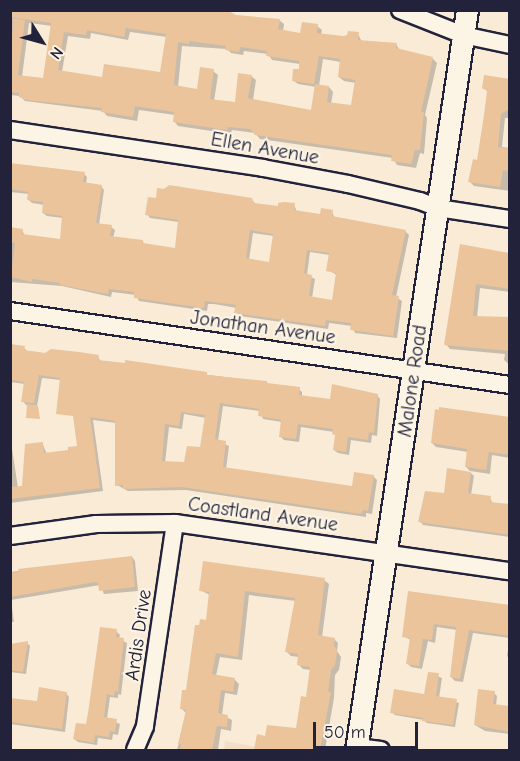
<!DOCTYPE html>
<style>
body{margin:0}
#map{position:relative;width:520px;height:761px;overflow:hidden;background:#f9ebd6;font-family:"Comic Neue",sans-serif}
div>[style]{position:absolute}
.built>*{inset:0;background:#f5dfc4}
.shadow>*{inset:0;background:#0003}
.building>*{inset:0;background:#ebc49b}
.roads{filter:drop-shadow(2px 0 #22223b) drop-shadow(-2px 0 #22223b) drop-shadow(0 2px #22223b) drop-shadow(0 -2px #22223b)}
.minor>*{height:16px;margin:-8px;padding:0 8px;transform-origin:8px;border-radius:8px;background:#fcf5e5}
.tertiary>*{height:21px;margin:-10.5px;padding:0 10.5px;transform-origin:10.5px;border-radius:10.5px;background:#fcf5e5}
span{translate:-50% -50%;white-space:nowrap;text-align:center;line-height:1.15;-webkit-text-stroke:4.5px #fcf5e5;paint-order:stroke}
.street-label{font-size:20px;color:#22223b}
.frame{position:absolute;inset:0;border:12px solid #22223b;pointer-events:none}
.north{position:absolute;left:12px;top:12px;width:60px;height:60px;-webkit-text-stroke:4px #fcf5e5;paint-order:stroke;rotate:127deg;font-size:16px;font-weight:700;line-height:24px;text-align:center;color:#22223b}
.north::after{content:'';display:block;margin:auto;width:21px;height:27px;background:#22223b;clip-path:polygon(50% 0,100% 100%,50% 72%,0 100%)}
.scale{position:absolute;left:313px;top:722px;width:105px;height:27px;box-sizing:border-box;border:3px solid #22223b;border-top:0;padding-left:8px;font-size:18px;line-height:21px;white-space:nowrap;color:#22223b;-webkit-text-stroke:4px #fcf5e5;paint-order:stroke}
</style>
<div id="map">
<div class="built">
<div style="clip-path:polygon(225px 741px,258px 747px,260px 750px,224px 750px)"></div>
</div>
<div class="shadow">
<div style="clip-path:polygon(evenodd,10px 10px,279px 20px,284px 24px,283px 32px,301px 35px,317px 26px,322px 30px,321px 35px,343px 38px,358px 34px,362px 42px,396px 44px,400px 51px,433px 59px,437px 63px,425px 115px,427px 118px,424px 154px,420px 153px,416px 168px,397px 165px,393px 158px,260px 139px,255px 133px,232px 130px,231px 134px,178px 126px,174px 121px,175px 115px,139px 110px,137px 121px,107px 116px,103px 111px,25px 101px,20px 96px,10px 95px,10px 10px,29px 23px,52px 26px,44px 80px,22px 77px,29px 23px,10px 10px,130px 32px,167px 37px,161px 74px,103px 79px,62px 72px,68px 36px,90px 39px,91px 33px,128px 40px,130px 32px,10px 10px,182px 46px,227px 49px,231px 53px,243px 55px,244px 51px,268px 54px,272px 60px,300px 64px,300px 70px,293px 80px,298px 84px,316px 87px,312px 111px,253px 100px,256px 80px,251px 76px,236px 104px,214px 101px,218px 75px,213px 71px,199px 90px,178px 87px,182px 46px,10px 10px,323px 59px,341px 62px,339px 77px,344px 81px,356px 83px,352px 107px,331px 104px,333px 92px,329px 87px,319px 86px,323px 59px)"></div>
<div style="clip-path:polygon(510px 80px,510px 118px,505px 118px,502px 147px,510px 148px,510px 191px,474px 186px,470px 182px)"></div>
<div style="clip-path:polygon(evenodd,10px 164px,84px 174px,87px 177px,86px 184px,101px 186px,104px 190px,99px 225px,111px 227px,115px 230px,113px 238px,143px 242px,146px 245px,176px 249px,179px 222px,150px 218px,147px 214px,251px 199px,256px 204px,279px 208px,294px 205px,297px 212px,321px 216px,332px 212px,335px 219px,405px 231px,409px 235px,396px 297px,402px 301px,397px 338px,355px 333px,352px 326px,329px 323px,328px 329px,240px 316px,236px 312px,237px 308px,214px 304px,208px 304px,207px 311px,139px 301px,136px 295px,112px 292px,111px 297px,62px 286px,10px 282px,10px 229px,22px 230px,25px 236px,61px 240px,63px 218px,47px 216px,43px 213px,44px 205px,32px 203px,29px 200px,29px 194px,10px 192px,10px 164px,253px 233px,274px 236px,271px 263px,249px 260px,253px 233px,10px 164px,310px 252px,330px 255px,328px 270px,337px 275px,333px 302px,312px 298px,315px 279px,307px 275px,310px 252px)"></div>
<div style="clip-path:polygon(461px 246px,510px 254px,510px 292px,480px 288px,477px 318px,510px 320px,510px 365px,504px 360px,505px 354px,450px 349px,446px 344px)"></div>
<div style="clip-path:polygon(evenodd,10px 345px,24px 348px,28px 352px,98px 357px,101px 362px,267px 382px,269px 385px,299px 389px,302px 392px,302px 397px,331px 400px,377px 395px,380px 399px,377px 436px,372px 435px,371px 443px,351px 440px,349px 455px,338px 453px,334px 450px,336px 437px,334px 432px,301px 427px,299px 442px,284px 440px,280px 436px,282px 422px,263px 419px,260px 411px,223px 406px,218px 441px,229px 446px,226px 469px,354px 487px,373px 476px,377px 480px,372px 514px,366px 513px,366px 517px,186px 490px,128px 491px,117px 485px,116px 423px,93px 420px,103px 491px,10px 503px,10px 435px,18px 488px,24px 488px,42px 443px,47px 454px,70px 451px,79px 447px,75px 415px,61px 380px,42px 378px,37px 406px,26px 405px,23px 401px,25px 384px,10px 382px,10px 345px,184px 414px,206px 418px,202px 449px,185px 464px,165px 463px,169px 427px,182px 429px,184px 414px)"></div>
<div style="clip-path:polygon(510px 418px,510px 458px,492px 455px,490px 474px,470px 471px,466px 467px,468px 452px,436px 447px,432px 443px)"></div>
<div style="clip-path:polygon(471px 473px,474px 476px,471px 495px,490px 498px,493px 504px,510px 506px,510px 537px,423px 525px,420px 521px)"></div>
<div style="clip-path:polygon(132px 557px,135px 561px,138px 591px,104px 594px,100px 585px,11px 600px,14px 622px,10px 622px,10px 572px)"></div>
<div style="clip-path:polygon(324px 580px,329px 584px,322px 637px,334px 639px,338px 643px,337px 651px,341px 657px,339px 670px,335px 675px,334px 698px,325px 750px,256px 750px,258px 736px,267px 737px,298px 730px,307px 698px,311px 670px,303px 669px,298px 664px,299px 657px,291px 656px,286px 651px,296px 601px,249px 595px,242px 660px,220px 657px,216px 676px,234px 679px,239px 684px,237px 695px,225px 693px,222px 715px,232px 720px,231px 731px,221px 729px,218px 750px,177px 750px,186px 713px,181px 708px,208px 622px,210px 595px,200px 590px)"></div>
<div style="clip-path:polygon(409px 592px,510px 607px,510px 638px,473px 633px,463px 682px,455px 681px,451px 677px,457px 630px,437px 627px,435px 643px,428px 641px,422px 669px,411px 667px,407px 663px,411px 640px,403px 636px)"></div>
<div style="clip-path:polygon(116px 631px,120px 635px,119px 639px,127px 643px,121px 695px,118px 694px,118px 698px,110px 697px,107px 719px,120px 724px,118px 735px,113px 734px,112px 740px,98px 738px,97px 745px,78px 742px,74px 739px,87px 726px)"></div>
<div style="clip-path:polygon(510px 638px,510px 659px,507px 656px)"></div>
<div style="clip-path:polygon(27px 643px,30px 646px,26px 674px,10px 672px,10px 658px)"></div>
<div style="clip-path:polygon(429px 673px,442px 678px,439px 698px,459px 703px,455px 727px,427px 723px,424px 720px,395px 715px,392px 712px,426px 695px)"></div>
<div style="clip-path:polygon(66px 693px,69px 697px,65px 732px,10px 724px,10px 699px,39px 703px)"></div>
<div style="clip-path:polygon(494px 693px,497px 696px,496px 706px,510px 708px,510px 734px,485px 731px,475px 725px)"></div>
</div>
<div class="building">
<div style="clip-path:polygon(evenodd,10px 10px,227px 10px,236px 15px,280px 19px,278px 29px,300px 33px,302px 22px,318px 24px,317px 33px,343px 36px,347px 35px,348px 31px,359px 32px,358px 40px,397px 43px,396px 48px,433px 57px,421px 112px,424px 112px,420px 150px,415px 150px,411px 164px,391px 161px,392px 155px,255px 135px,250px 129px,228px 127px,227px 130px,173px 122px,174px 112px,135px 106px,133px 117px,101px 112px,102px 108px,26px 100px,19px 97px,19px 93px,10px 92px,13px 18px,25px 20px,18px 75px,43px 78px,51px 23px,10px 17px,10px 10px,126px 28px,166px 34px,160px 72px,104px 64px,102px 77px,58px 70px,64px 32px,86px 35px,87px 30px,124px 37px,126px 28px,10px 10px,189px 41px,226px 46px,225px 50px,239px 52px,240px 47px,267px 51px,266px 56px,299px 61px,299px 69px,293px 69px,292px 81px,314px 84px,319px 56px,340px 59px,338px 77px,355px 80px,351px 105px,327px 102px,329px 86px,315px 84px,311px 110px,248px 98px,252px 75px,238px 73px,235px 102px,210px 99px,214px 69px,200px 67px,197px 89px,174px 85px,178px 42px,189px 44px,189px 41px)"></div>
<div style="clip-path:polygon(484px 75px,510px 79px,510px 108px,501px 114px,498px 147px,510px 149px,510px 171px,503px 170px,500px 187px,468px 182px,473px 159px,477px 160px,484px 115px,487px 91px,482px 88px)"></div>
<div style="clip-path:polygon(evenodd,10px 163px,85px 172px,83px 182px,102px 185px,96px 223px,112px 225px,110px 236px,143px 240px,143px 243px,175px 248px,178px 220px,145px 215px,148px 197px,156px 198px,157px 188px,164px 189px,169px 185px,252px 198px,254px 203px,278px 206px,278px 203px,284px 202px,295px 203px,294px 210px,320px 214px,321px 208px,333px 210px,332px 216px,406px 230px,392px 295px,399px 296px,393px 336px,350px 330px,351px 323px,326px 320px,325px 326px,234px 313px,236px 305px,205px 301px,204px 308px,134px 298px,134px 292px,109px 289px,108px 294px,60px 285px,60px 283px,32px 279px,32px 282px,11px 277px,15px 243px,10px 242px,10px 227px,23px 229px,22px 234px,60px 239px,62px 216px,42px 213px,43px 202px,27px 200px,28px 192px,10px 189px,10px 163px,250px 230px,273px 234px,269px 262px,246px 258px,250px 230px,10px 163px,307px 250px,329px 253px,326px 271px,336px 273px,332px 300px,309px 296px,312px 275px,304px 273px,307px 250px)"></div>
<div style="clip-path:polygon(460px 244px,509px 253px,510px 289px,476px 284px,473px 316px,510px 317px,510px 351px,444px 345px)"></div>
<div style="clip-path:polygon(evenodd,10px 344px,25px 346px,24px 350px,45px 353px,51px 349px,79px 352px,99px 355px,98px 360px,125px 363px,125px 360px,207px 372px,207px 375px,267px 381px,267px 383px,300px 387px,299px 395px,330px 399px,332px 384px,378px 394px,374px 433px,369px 432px,368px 440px,348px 437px,346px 452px,333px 450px,335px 435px,332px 434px,333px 429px,298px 424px,296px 439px,279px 437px,281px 420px,258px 416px,259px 409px,220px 403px,215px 439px,226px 441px,223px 467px,352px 486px,354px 472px,374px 475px,368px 511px,363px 510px,361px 514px,182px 487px,123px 489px,123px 485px,115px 486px,115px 421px,90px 417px,100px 488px,10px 499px,10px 487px,22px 486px,25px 444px,43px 442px,44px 453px,68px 450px,68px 447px,77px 446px,73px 416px,56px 414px,60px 378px,39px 375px,34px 403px,21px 402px,24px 382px,10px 380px,10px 344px,181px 412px,205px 415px,200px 447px,187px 446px,184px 462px,162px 461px,165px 424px,179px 426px,181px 412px)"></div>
<div style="clip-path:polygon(27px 404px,38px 406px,40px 419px,26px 418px)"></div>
<div style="clip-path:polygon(439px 407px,510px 417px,510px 455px,489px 452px,486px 470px,465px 467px,467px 449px,431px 443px,435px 409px,439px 410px)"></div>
<div style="clip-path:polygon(447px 468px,471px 472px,468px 493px,491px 496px,490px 502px,510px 504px,510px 535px,418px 522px,425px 491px,444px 493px)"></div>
<div style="clip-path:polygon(132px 556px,135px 587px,99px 591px,98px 583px,95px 582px,10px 597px,10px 573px,19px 572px,18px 569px)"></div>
<div style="clip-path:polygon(203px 561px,325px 578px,318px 635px,335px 638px,334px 645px,337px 651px,335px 665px,331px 670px,328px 692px,331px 692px,320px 750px,254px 750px,257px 734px,265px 736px,267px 725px,296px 728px,301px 696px,306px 697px,310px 667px,297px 665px,298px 654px,285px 652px,295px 598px,245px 591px,238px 657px,216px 653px,212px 674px,235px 678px,233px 692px,221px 690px,218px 713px,228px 715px,227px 727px,217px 726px,212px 750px,180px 750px,181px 745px,178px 744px,186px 710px,180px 709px,182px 690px,186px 690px,195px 625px,199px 625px,200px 619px,206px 620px,209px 592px,199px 591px)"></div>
<div style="clip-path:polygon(408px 591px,510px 605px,510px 636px,469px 630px,460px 679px,450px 677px,456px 627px,434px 624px,432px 640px,423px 639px,419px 666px,406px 664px,410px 638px,402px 637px)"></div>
<div style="clip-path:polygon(100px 627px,117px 629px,116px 637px,124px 638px,118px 692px,115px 691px,114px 696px,107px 694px,104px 717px,117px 719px,115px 732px,110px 731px,109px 737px,95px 735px,94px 743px,73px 739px,76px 723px,86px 724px,88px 713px)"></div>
<div style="clip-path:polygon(28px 641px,23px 672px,10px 670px,10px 644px)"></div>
<div style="clip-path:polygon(428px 672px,439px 673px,436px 696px,457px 699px,453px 725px,422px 721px,423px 718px,390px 713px,394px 689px,424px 694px)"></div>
<div style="clip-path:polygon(39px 687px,67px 692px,62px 729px,10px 722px,10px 698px,37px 701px)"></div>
<div style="clip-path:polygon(478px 689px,495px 691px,493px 704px,510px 706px,510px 732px,474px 725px)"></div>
</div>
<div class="roads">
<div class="minor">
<div style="left:400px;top:10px;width:68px;rotate:21.6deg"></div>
<div style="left:463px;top:35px;width:48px;rotate:12deg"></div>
<div style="left:10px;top:130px;width:256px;rotate:8.5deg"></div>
<div style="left:263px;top:168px;width:86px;rotate:10.7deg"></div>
<div style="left:348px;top:184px;width:74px;rotate:13.3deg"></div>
<div style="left:420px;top:201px;width:19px;rotate:21deg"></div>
<div style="left:438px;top:208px;width:73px;rotate:8.7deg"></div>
<div style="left:10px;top:311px;width:505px;rotate:8.42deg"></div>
<div style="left:10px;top:536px;width:87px;rotate:-7.9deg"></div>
<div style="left:96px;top:524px;width:79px;rotate:-0.7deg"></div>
<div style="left:175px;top:523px;width:338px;rotate:8.2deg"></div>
<div style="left:357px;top:747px;width:24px;rotate:7deg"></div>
<div style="left:135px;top:750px;width:26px;rotate:-67deg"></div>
<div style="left:145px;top:726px;width:205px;rotate:-81.6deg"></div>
</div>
<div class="tertiary">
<div style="left:356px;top:750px;width:748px;rotate:-81.47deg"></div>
</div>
</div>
<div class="street-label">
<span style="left:265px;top:148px;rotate:10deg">Ellen Avenue</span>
<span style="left:263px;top:327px;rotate:8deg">Jonathan Avenue</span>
<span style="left:412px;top:381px;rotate:-82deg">Malone Road</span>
<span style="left:263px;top:514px;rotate:8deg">Coastland Avenue</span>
<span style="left:138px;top:635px;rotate:-82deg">Ardis Drive</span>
</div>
<div class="frame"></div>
<div class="north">N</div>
<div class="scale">50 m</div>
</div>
